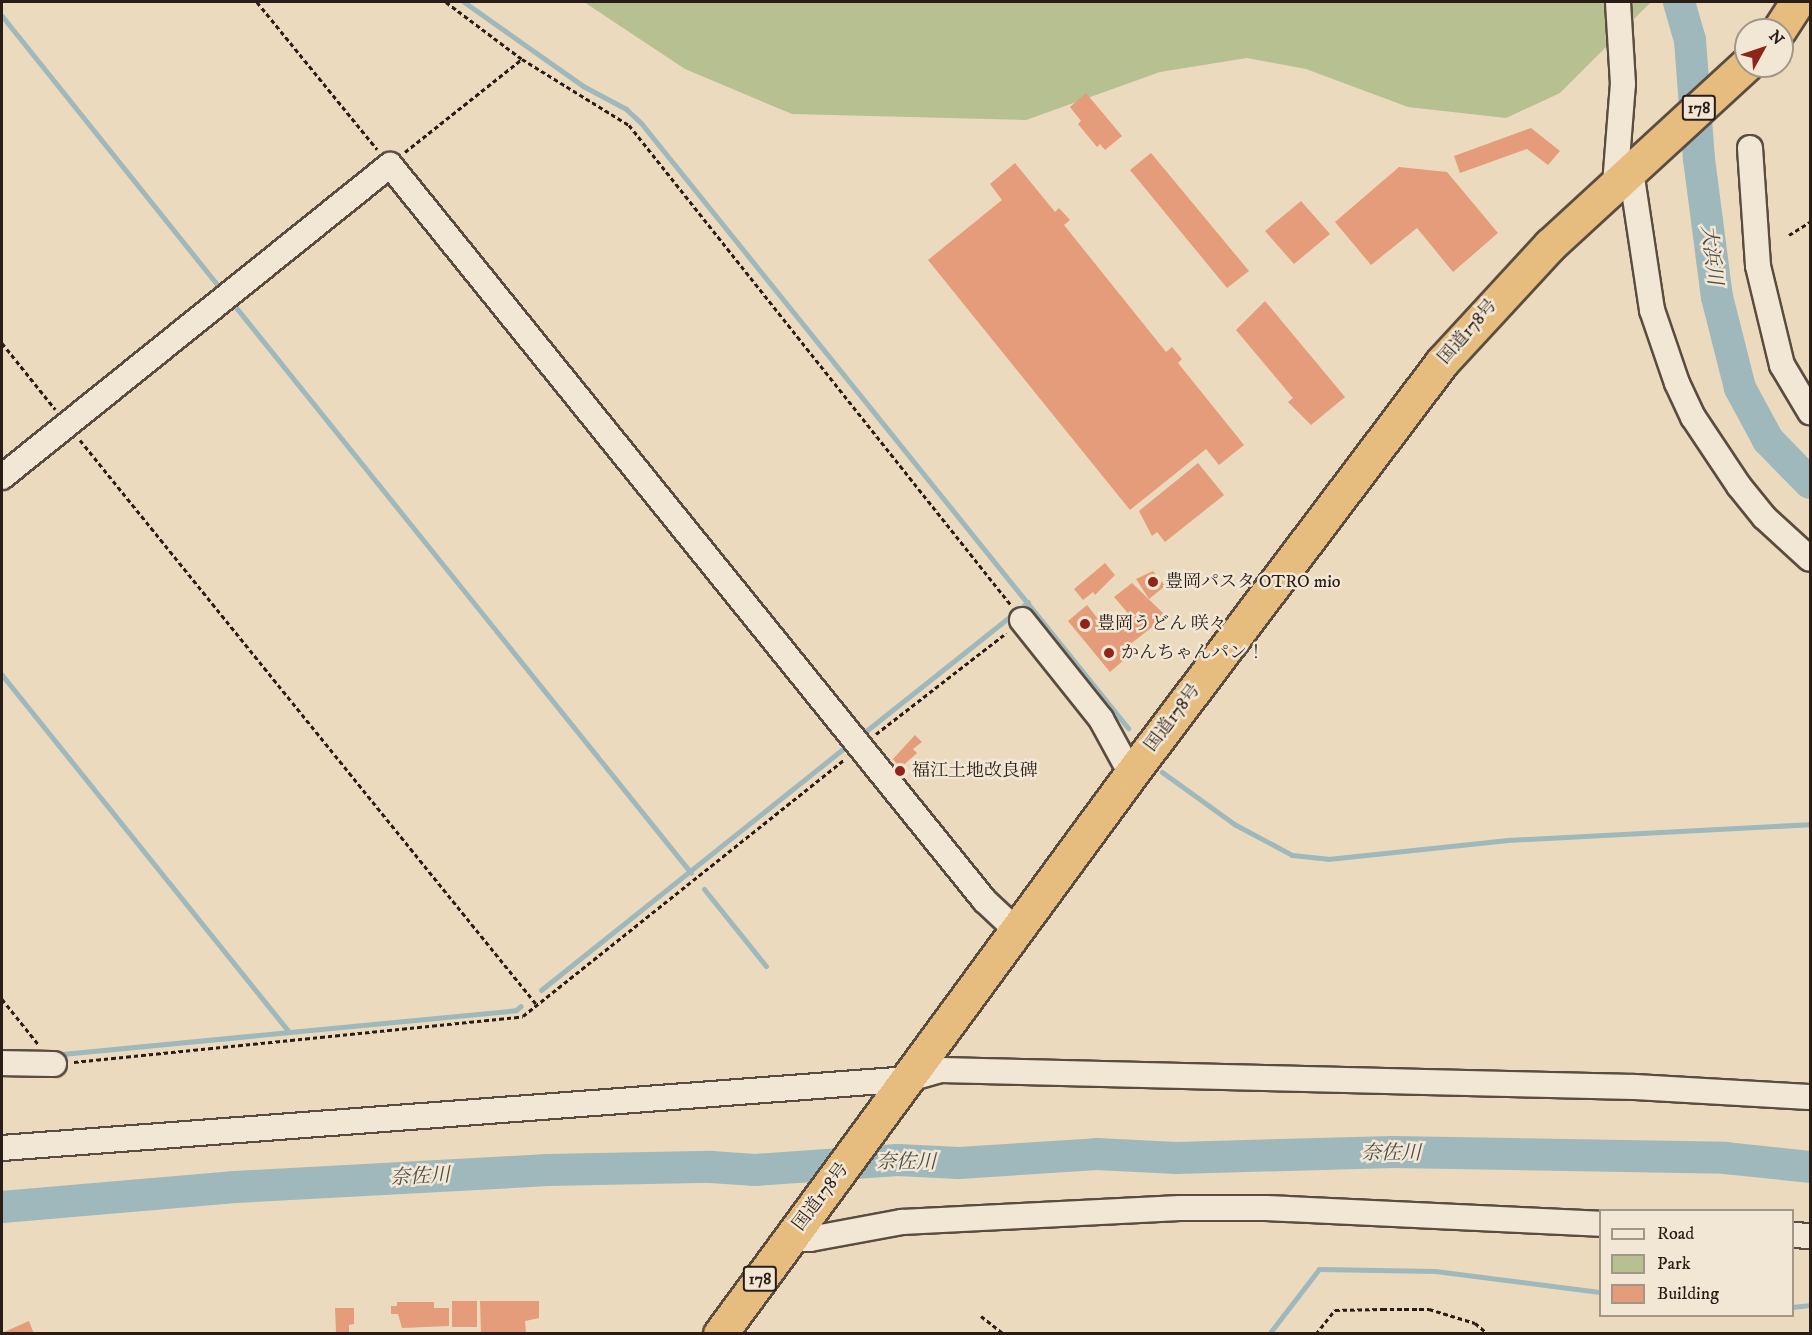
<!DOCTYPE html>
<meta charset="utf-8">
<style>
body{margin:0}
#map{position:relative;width:1812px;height:1335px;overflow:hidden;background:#ebdabd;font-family:"IM FELL DW Pica","Noto Serif JP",serif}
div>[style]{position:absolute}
.green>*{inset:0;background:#b7c091}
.stream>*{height:5px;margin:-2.5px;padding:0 2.5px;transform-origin:2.5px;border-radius:2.5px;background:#9eb8bc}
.river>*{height:32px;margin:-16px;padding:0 16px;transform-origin:16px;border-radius:16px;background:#9eb8bc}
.building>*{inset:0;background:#e59c7a}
.path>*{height:3px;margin-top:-1.5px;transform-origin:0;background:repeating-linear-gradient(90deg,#2a1d17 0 4.5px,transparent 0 7.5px)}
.roads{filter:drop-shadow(2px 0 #5a4c40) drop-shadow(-2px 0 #5a4c40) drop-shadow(0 2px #5a4c40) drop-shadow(0 -2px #5a4c40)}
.minor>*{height:24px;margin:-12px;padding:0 12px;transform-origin:12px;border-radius:12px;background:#f2e7d4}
.highway>*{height:33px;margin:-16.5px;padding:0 16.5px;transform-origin:16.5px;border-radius:16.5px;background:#e6bd7e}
.dots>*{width:16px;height:16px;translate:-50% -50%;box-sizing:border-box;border:3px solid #f2e7d4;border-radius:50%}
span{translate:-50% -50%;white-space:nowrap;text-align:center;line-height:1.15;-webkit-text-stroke:5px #f2e7d4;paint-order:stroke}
.shield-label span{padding:2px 4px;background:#f2e7d4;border:2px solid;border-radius:4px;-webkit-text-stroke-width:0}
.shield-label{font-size:16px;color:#2a1d17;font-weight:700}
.street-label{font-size:18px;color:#2a1d17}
.poi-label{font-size:18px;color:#2a1d17}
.left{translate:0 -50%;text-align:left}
.water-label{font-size:20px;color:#4d4c49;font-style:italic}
.frame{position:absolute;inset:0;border:3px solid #2a1d17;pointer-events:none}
.legend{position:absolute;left:1599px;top:1209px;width:195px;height:108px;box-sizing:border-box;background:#f2e7d4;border:2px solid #a29688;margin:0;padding:8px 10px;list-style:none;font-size:18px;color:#2a1d17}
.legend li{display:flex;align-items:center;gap:12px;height:30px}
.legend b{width:30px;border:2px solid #a29688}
.north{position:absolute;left:1734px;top:18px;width:60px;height:60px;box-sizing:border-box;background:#f2e7d4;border:2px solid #a29688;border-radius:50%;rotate:50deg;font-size:16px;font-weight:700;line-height:24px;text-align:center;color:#2a1d17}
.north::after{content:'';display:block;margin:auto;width:21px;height:27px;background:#8f2418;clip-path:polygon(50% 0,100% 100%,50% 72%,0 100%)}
</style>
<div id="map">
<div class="green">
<div style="clip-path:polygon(584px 2px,1651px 2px,1560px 93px,1506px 118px,1408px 107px,1306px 69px,1247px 58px,1160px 72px,1026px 120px,792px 114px,685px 69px)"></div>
</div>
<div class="stream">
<div style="left:464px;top:2px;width:146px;rotate:35.2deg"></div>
<div style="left:583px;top:86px;width:49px;rotate:28.1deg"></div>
<div style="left:626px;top:109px;width:21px;rotate:43deg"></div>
<div style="left:641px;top:123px;width:777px;rotate:51.17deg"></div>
<div style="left:2px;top:16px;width:352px;rotate:51.3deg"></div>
<div style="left:230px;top:300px;width:735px;rotate:51.18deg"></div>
<div style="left:2px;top:675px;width:458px;rotate:51.2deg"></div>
<div style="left:866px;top:731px;width:207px;rotate:-38.5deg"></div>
<div style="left:1162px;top:772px;width:89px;rotate:35.8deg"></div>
<div style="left:1234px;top:824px;width:66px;rotate:28.1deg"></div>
<div style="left:1292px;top:855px;width:36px;rotate:6deg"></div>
<div style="left:1328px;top:859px;width:181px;rotate:-6deg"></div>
<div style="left:1508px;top:840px;width:302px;rotate:-3deg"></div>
<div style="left:704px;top:889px;width:99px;rotate:51.2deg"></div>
<div style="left:541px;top:990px;width:385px;rotate:-38.6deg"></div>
<div style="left:62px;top:1054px;width:456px;rotate:-5.5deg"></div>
<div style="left:516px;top:1010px;width:6px;rotate:-39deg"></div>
<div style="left:1792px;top:1307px;width:18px;rotate:-6deg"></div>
<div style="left:1269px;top:1334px;width:82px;rotate:-52.4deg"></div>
<div style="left:1319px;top:1269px;width:116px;rotate:1deg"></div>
<div style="left:1435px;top:1271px;width:166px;rotate:7.3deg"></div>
</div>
<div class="river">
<div style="left:1679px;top:2px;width:40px;rotate:74deg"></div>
<div style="left:1690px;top:40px;width:119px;rotate:85.7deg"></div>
<div style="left:1699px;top:159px;width:139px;rotate:82.6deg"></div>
<div style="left:1717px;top:297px;width:94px;rotate:75.8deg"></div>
<div style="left:1740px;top:388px;width:59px;rotate:61.7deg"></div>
<div style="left:1768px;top:440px;width:60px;rotate:45.7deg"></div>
<div style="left:2px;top:1207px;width:234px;rotate:-4.9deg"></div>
<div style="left:235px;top:1187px;width:313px;rotate:-3.1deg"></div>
<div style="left:548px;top:1170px;width:163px;rotate:-1.1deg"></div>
<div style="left:711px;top:1167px;width:44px;rotate:3.9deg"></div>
<div style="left:755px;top:1170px;width:143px;rotate:-4deg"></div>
<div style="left:898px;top:1160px;width:61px;rotate:2.8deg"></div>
<div style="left:959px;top:1163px;width:138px;rotate:-3.7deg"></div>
<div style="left:1097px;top:1154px;width:79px;rotate:2.9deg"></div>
<div style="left:1176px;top:1158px;width:217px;rotate:-1.6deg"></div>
<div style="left:1393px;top:1152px;width:332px;rotate:1deg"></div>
<div style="left:1725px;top:1158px;width:85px;rotate:6deg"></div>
</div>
<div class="building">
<div style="clip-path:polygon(1086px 93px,1122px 136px,1105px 150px,1100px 144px,1097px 147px,1078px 124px,1081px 121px,1070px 107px)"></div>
<div style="clip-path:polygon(1531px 128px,1560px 151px,1548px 165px,1527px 149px,1460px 173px,1454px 156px)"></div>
<div style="clip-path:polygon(1151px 153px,1249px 271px,1227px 288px,1130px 170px)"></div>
<div style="clip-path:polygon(1015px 163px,1055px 212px,1059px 208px,1070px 220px,1064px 225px,1166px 352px,1172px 347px,1182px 359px,1178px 363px,1244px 445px,1219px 465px,1206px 449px,1130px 510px,928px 260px,1002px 200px,990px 184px)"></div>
<div style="clip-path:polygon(1399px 167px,1447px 172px,1498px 233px,1453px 272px,1417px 228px,1371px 265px,1335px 222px)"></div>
<div style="clip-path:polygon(1301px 201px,1330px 234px,1294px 264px,1265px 231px)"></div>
<div style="clip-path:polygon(1265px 301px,1345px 397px,1311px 425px,1288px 402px,1293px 398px,1236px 330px)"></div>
<div style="clip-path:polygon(1198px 463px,1224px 495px,1165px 542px,1157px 532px,1152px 536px,1139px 511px)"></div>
<div style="clip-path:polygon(1105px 563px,1115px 575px,1095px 595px,1093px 592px,1083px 600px,1074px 589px)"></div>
<div style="clip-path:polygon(1153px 571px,1165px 586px,1149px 599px,1136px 579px)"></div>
<div style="clip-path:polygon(1132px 583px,1166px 616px,1119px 653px,1125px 659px,1110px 672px,1068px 621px,1087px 605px,1106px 629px,1127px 612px,1114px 597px)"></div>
<div style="clip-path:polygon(915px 735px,922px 742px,913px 749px,917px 753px,900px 768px,893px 759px)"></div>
<div style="clip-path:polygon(452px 1301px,477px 1301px,477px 1327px,452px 1327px)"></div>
<div style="clip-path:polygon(480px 1301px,539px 1301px,539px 1318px,525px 1321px,526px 1333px,481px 1333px)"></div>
<div style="clip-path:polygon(397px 1302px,434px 1302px,434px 1308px,449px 1308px,449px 1326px,402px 1328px,398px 1314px,391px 1314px,391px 1306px,397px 1306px)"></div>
<div style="clip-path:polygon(335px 1308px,354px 1308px,354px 1324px,349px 1325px,349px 1332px,336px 1332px)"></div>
<div style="clip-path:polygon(29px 1321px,34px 1334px,2px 1334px,2px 1333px)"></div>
</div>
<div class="path">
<div style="left:257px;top:2px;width:190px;rotate:50.8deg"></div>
<div style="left:446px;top:2px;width:95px;rotate:36.9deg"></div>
<div style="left:522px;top:59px;width:126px;rotate:31.7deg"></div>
<div style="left:629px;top:125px;width:613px;rotate:51.49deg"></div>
<div style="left:405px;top:152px;width:149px;rotate:-38.5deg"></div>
<div style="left:1789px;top:235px;width:25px;rotate:-32deg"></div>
<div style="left:2px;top:343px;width:85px;rotate:51.2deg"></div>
<div style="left:80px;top:440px;width:727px;rotate:51.03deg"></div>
<div style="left:876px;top:734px;width:165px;rotate:-37.8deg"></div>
<div style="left:2px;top:999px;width:58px;rotate:51.3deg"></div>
<div style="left:74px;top:1062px;width:451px;rotate:-5.8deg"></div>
<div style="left:523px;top:1016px;width:412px;rotate:-38.6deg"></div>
<div style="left:981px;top:1316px;width:29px;rotate:38deg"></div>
<div style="left:1316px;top:1334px;width:31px;rotate:-52deg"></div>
<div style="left:1335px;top:1310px;width:47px;rotate:-1.2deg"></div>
<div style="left:1382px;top:1309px;width:47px"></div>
<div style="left:1429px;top:1309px;width:48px;rotate:16.9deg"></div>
<div style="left:1475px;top:1323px;width:17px;rotate:40deg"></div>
</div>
<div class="roads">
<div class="minor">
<div style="left:1750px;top:148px;width:118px;rotate:86.1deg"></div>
<div style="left:1758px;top:266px;width:102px;rotate:76.4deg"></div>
<div style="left:1782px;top:365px;width:55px;rotate:59.2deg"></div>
<div style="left:1631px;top:171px;width:141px;rotate:81.4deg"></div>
<div style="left:1652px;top:310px;width:77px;rotate:71.1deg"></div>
<div style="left:1677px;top:383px;width:38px;rotate:65deg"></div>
<div style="left:1693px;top:417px;width:83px;rotate:56.3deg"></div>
<div style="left:1739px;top:486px;width:40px;rotate:51deg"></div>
<div style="left:1764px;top:517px;width:62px;rotate:42.4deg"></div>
<div style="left:1615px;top:185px;width:101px;rotate:-85.5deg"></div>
<div style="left:1623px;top:84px;width:82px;rotate:-93.5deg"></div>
<div style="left:2px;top:477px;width:498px;rotate:-38.8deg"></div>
<div style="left:390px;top:165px;width:946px;rotate:51.05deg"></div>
<div style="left:985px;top:901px;width:44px;rotate:43.2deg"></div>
<div style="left:1022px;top:620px;width:127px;rotate:51.4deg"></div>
<div style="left:1101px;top:719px;width:63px;rotate:61.4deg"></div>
<div style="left:2px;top:1063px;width:52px;rotate:1.1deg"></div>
<div style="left:2px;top:1148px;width:910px;rotate:-4.35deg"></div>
<div style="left:909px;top:1079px;width:33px;rotate:-16deg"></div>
<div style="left:941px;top:1070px;width:693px;rotate:1.41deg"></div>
<div style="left:1634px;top:1087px;width:176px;rotate:3.3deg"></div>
<div style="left:1792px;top:1235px;width:18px;rotate:3deg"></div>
<div style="left:790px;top:1239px;width:20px"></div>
<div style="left:810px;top:1239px;width:94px;rotate:-10.5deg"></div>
<div style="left:902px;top:1222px;width:278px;rotate:-2.9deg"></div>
<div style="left:1180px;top:1208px;width:86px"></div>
<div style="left:1266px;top:1208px;width:334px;rotate:2.7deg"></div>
</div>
<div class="highway">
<div style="left:1779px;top:30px;width:33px;rotate:-57deg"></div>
<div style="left:720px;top:1334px;width:695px;rotate:-53.72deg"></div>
<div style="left:1131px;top:774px;width:516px;rotate:-52.95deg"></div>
<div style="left:1442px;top:362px;width:159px;rotate:-47.3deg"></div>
<div style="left:1550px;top:245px;width:266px;rotate:-42.6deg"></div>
</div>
</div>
<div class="dots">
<div style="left:1153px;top:582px;background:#8f2418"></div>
<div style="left:1085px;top:624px;background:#8f2418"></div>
<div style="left:1109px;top:653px;background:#8f2418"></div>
<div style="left:900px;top:771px;background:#8f2418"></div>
</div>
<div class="shield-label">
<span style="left:1699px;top:108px">178</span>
<span style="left:760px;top:1279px">178</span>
</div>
<div class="street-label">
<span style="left:1468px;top:332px;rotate:-49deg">国道178号</span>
<span style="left:1173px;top:718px;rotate:-53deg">国道178号</span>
<span style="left:821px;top:1197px;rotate:-53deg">国道178号</span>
</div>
<div class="poi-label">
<span class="left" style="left:1165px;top:582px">豊岡パスタ OTRO mio</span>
<span class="left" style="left:1097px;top:624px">豊岡うどん 咲々</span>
<span class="left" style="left:1121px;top:653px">かんちゃんパン！</span>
<span class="left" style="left:912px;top:771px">福江土地改良碑</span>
</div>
<div class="water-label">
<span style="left:1711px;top:255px;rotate:83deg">大浜川</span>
<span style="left:1391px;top:1153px">奈佐川</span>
<span style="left:906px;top:1162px">奈佐川</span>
<span style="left:420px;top:1177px;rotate:-3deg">奈佐川</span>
</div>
<div class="frame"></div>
<ul class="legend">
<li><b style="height:8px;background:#f2e7d4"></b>Road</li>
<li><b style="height:16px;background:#b7c091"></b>Park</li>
<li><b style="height:16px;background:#e59c7a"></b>Building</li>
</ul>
<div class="north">N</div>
</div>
